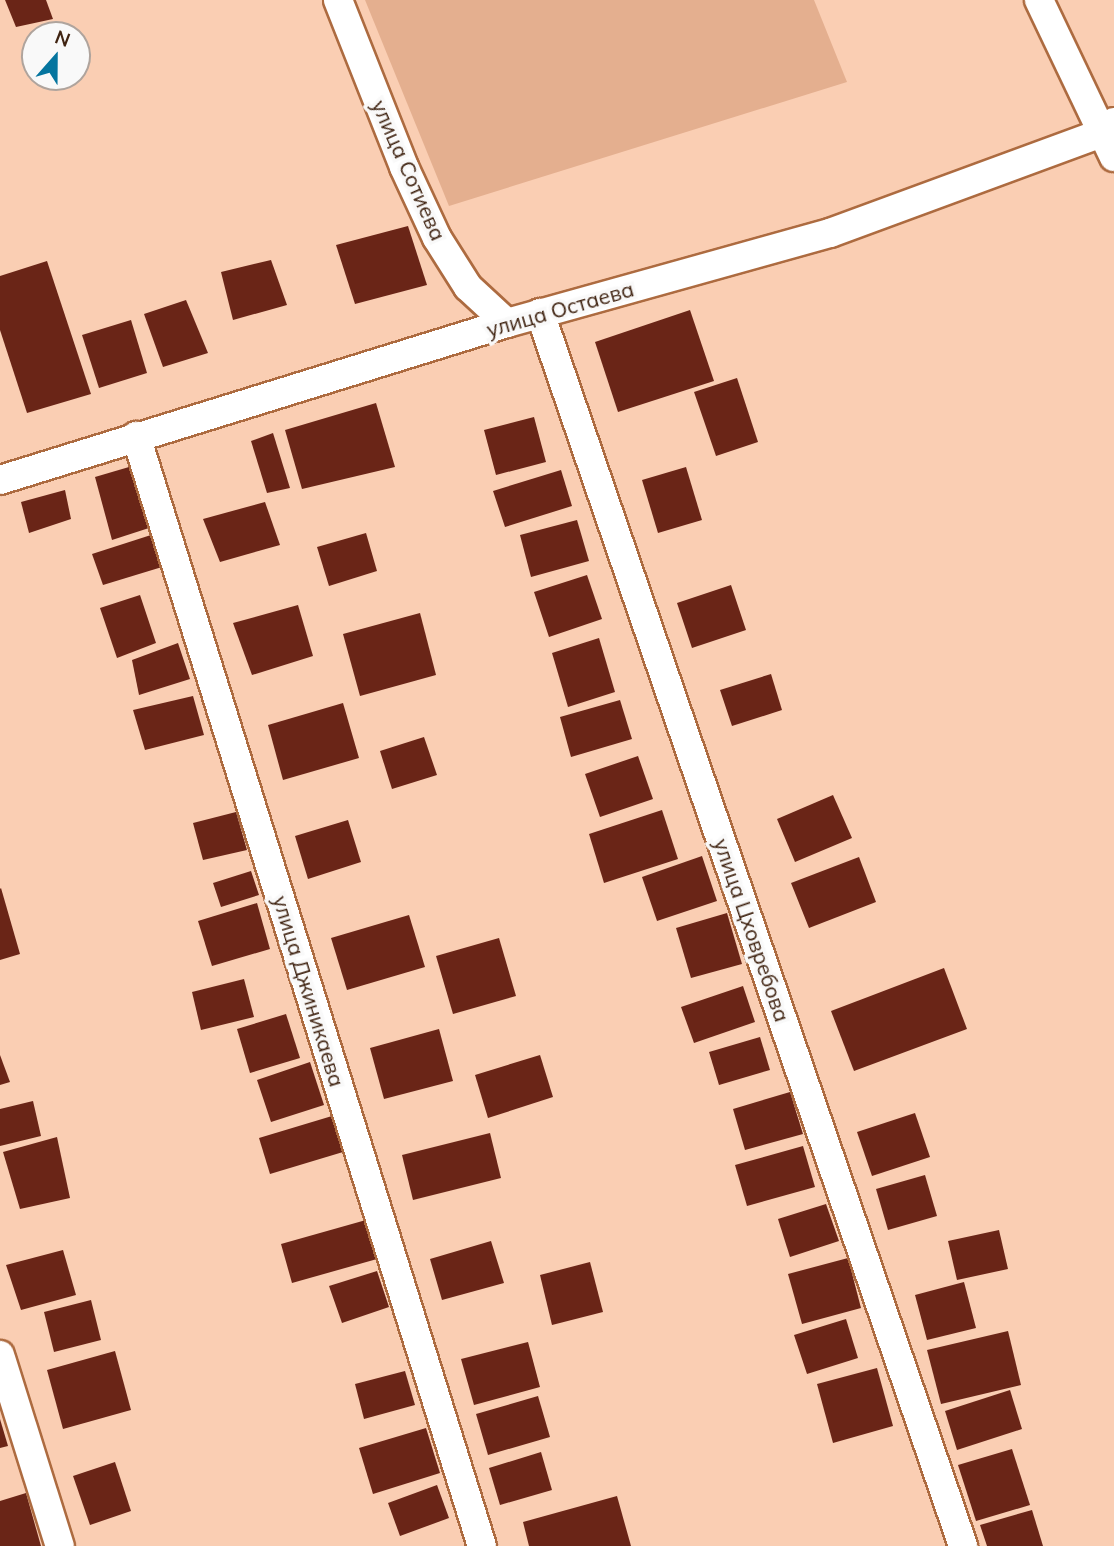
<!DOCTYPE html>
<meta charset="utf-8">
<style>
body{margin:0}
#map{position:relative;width:1114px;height:1546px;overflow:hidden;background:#faceb3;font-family:Mulish,sans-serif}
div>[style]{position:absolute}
.green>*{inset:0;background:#e4af8f}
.building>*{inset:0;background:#6a2517}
.roads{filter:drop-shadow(2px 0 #ad6b40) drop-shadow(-2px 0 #ad6b40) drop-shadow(0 2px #ad6b40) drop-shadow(0 -2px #ad6b40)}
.minor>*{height:28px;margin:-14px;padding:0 14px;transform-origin:14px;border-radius:14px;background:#fff}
span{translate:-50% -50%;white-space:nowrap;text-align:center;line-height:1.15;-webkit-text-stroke:7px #f9f9f9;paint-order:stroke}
.street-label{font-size:21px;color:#402412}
.north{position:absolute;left:21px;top:21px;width:70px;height:70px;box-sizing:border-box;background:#f9f9f9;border:2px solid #afa49d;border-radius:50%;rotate:21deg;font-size:19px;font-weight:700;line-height:28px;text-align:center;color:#402412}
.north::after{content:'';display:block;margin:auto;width:24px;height:32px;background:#05759f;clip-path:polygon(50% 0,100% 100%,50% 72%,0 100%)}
</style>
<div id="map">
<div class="green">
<div style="clip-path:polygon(365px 0,814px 0,847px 82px,449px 206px)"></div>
</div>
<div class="building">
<div style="clip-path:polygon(5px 0,46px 0,53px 19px,16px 27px)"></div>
<div style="clip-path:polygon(408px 226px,427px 285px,355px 304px,336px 245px)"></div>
<div style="clip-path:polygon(271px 260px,287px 305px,233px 320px,221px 272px)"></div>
<div style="clip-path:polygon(47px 261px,91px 394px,27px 413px,0 330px,0 276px)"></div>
<div style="clip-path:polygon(186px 300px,208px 353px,163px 367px,144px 314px)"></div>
<div style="clip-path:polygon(690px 310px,714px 381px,618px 412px,595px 342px)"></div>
<div style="clip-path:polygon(131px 320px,147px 373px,99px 388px,82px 335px)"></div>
<div style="clip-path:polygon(737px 378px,758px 442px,716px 456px,694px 392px)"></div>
<div style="clip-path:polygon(376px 403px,395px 467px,302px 489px,285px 430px)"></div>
<div style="clip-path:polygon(534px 417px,546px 462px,496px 475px,484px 430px)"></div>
<div style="clip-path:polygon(273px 433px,290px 488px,267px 493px,251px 441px)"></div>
<div style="clip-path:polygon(129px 467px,149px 528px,112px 540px,95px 477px)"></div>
<div style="clip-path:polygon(686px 467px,702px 520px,658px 533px,642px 480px)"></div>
<div style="clip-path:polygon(561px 470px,572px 506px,505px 527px,493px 491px)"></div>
<div style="clip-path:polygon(65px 490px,71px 519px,29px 533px,21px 502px)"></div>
<div style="clip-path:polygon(265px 502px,280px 545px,220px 562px,203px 519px)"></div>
<div style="clip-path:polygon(577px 520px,589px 561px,531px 577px,520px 535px)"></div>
<div style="clip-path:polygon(366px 533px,377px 571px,329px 586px,317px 547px)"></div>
<div style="clip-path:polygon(151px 535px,162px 567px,103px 585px,92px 554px)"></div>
<div style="clip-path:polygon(587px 575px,602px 619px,549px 637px,534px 592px)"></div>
<div style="clip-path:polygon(731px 585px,746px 630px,692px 648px,677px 603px)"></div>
<div style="clip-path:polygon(140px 595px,156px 643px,117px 658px,100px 608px)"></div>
<div style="clip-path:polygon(298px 605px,313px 656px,252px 675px,233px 623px)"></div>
<div style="clip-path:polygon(420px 613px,436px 675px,360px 696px,343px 634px)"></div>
<div style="clip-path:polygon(599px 638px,615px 692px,568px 707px,552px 653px)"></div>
<div style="clip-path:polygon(178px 643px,190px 679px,139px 695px,132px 660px)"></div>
<div style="clip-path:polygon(771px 674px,782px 710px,732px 726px,720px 690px)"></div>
<div style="clip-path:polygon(193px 696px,204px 735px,145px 750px,133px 710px)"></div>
<div style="clip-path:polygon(620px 700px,632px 739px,571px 757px,560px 717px)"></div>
<div style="clip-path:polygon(343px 703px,359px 758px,283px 780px,268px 725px)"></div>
<div style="clip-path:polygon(424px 737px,437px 775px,392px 789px,380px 751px)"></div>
<div style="clip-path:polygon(638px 756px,653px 799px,600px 817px,585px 774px)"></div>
<div style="clip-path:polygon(833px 795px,852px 838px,795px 862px,777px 819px)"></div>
<div style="clip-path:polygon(662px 810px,678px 859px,604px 883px,589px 834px)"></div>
<div style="clip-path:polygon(236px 812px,247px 850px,203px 860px,193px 823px)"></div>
<div style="clip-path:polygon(348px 820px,361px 862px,308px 879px,295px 836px)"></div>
<div style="clip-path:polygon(702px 856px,717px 901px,657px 921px,642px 877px)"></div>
<div style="clip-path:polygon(859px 857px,876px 902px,809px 928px,791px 883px)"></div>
<div style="clip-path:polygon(251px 871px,259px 895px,221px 907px,213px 883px)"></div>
<div style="clip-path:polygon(1px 888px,20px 954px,0 960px,0 889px)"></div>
<div style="clip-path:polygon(257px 903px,270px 949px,212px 966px,198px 921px)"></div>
<div style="clip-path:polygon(727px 913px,742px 964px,691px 978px,676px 928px)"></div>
<div style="clip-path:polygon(409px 915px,425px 967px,347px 990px,331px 938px)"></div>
<div style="clip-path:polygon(499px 938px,516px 996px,453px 1014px,436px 956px)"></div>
<div style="clip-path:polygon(944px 968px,967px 1029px,854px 1071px,831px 1011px)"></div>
<div style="clip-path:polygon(244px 979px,254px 1017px,201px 1030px,192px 992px)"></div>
<div style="clip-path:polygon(743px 986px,755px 1022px,694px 1043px,681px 1007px)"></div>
<div style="clip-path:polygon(286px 1014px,300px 1058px,250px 1073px,237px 1029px)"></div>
<div style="clip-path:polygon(439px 1029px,453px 1081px,384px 1099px,370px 1048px)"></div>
<div style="clip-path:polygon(760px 1037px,770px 1070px,719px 1085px,709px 1052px)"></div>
<div style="clip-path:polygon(0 1055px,10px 1082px,0 1085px)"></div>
<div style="clip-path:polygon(540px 1055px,553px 1097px,488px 1118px,475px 1075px)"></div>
<div style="clip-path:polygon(310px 1062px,324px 1105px,271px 1122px,257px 1080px)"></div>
<div style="clip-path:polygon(790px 1092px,803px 1134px,745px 1150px,733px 1109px)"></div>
<div style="clip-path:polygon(33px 1101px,41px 1136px,0 1146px,0 1109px)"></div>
<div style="clip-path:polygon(915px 1113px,930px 1157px,872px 1176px,857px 1132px)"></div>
<div style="clip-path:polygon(332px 1116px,343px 1152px,270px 1174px,259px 1138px)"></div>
<div style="clip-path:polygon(490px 1133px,501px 1178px,413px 1200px,402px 1155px)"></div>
<div style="clip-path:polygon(57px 1137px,70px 1198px,20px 1209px,3px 1152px)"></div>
<div style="clip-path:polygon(803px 1146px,815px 1187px,747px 1206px,735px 1165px)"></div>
<div style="clip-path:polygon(925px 1175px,937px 1216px,888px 1230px,876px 1189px)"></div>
<div style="clip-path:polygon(826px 1204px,839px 1241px,790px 1257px,778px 1219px)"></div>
<div style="clip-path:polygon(366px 1220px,377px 1259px,292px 1283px,281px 1244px)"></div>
<div style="clip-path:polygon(999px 1230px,1008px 1269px,957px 1280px,948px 1241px)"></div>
<div style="clip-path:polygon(491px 1241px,504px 1283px,442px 1300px,430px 1259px)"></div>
<div style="clip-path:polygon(63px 1250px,76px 1295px,21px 1310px,6px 1265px)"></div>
<div style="clip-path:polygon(848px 1258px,861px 1308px,802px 1324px,788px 1274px)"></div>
<div style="clip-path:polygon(590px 1262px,603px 1312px,552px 1325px,540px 1275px)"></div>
<div style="clip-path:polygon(377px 1271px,389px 1307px,342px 1323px,329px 1286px)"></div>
<div style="clip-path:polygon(964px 1282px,976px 1328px,927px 1340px,915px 1295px)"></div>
<div style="clip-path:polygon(91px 1300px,101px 1340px,54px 1352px,44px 1312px)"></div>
<div style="clip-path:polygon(846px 1319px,858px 1358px,807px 1374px,794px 1335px)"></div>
<div style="clip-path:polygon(1008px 1331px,1021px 1385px,941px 1404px,927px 1350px)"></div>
<div style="clip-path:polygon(528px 1342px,540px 1387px,474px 1405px,461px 1359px)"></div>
<div style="clip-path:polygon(115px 1351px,131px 1410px,63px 1429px,47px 1370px)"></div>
<div style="clip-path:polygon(877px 1368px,893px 1426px,833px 1443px,817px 1384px)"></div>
<div style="clip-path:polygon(405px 1371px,415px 1405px,364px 1419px,355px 1384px)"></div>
<div style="clip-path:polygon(1010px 1390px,1022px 1429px,957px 1450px,945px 1411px)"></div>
<div style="clip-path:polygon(538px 1396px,550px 1437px,488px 1455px,476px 1414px)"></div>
<div style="clip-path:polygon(0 1419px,8px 1446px,0 1448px)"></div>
<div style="clip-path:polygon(426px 1428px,440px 1473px,373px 1494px,359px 1448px)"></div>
<div style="clip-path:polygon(1012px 1449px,1030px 1505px,976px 1521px,958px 1465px)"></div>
<div style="clip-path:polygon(541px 1452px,552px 1490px,500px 1505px,489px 1468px)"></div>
<div style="clip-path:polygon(115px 1462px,131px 1511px,90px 1525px,73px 1476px)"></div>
<div style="clip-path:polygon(437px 1485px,449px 1518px,400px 1536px,388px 1503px)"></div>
<div style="clip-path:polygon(26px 1493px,41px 1546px,0 1546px,0 1501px)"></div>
<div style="clip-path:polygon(617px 1496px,631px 1546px,529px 1546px,523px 1522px)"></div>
<div style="clip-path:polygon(1032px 1510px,1043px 1546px,987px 1546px,980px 1525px)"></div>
</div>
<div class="roads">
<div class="minor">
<div style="left:338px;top:0;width:180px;rotate:68.4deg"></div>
<div style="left:404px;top:167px;width:78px;rotate:65.1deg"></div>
<div style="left:437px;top:238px;width:58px;rotate:57.7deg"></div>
<div style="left:468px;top:287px;width:53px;rotate:42.7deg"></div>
<div style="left:1039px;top:0;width:174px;rotate:64.5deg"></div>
<div style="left:540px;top:313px;width:1304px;rotate:71.06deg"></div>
<div style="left:136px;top:436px;width:1163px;rotate:72.69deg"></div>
<div style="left:0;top:480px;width:531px;rotate:-17.21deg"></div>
<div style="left:507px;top:323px;width:335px;rotate:-15.6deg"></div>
<div style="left:830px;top:233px;width:287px;rotate:-20.2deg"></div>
<div style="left:1099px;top:134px;width:19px;rotate:-39deg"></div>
<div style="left:0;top:1355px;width:200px;rotate:72.6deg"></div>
</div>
</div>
<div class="street-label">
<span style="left:409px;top:170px;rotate:66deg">улица Сотиева</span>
<span style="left:560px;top:309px;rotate:-16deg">улица Остаева</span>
<span style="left:752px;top:930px;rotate:71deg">улица Цховребова</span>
<span style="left:309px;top:991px;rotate:73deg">улица Джиникаева</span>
</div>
<div class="north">N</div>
</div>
